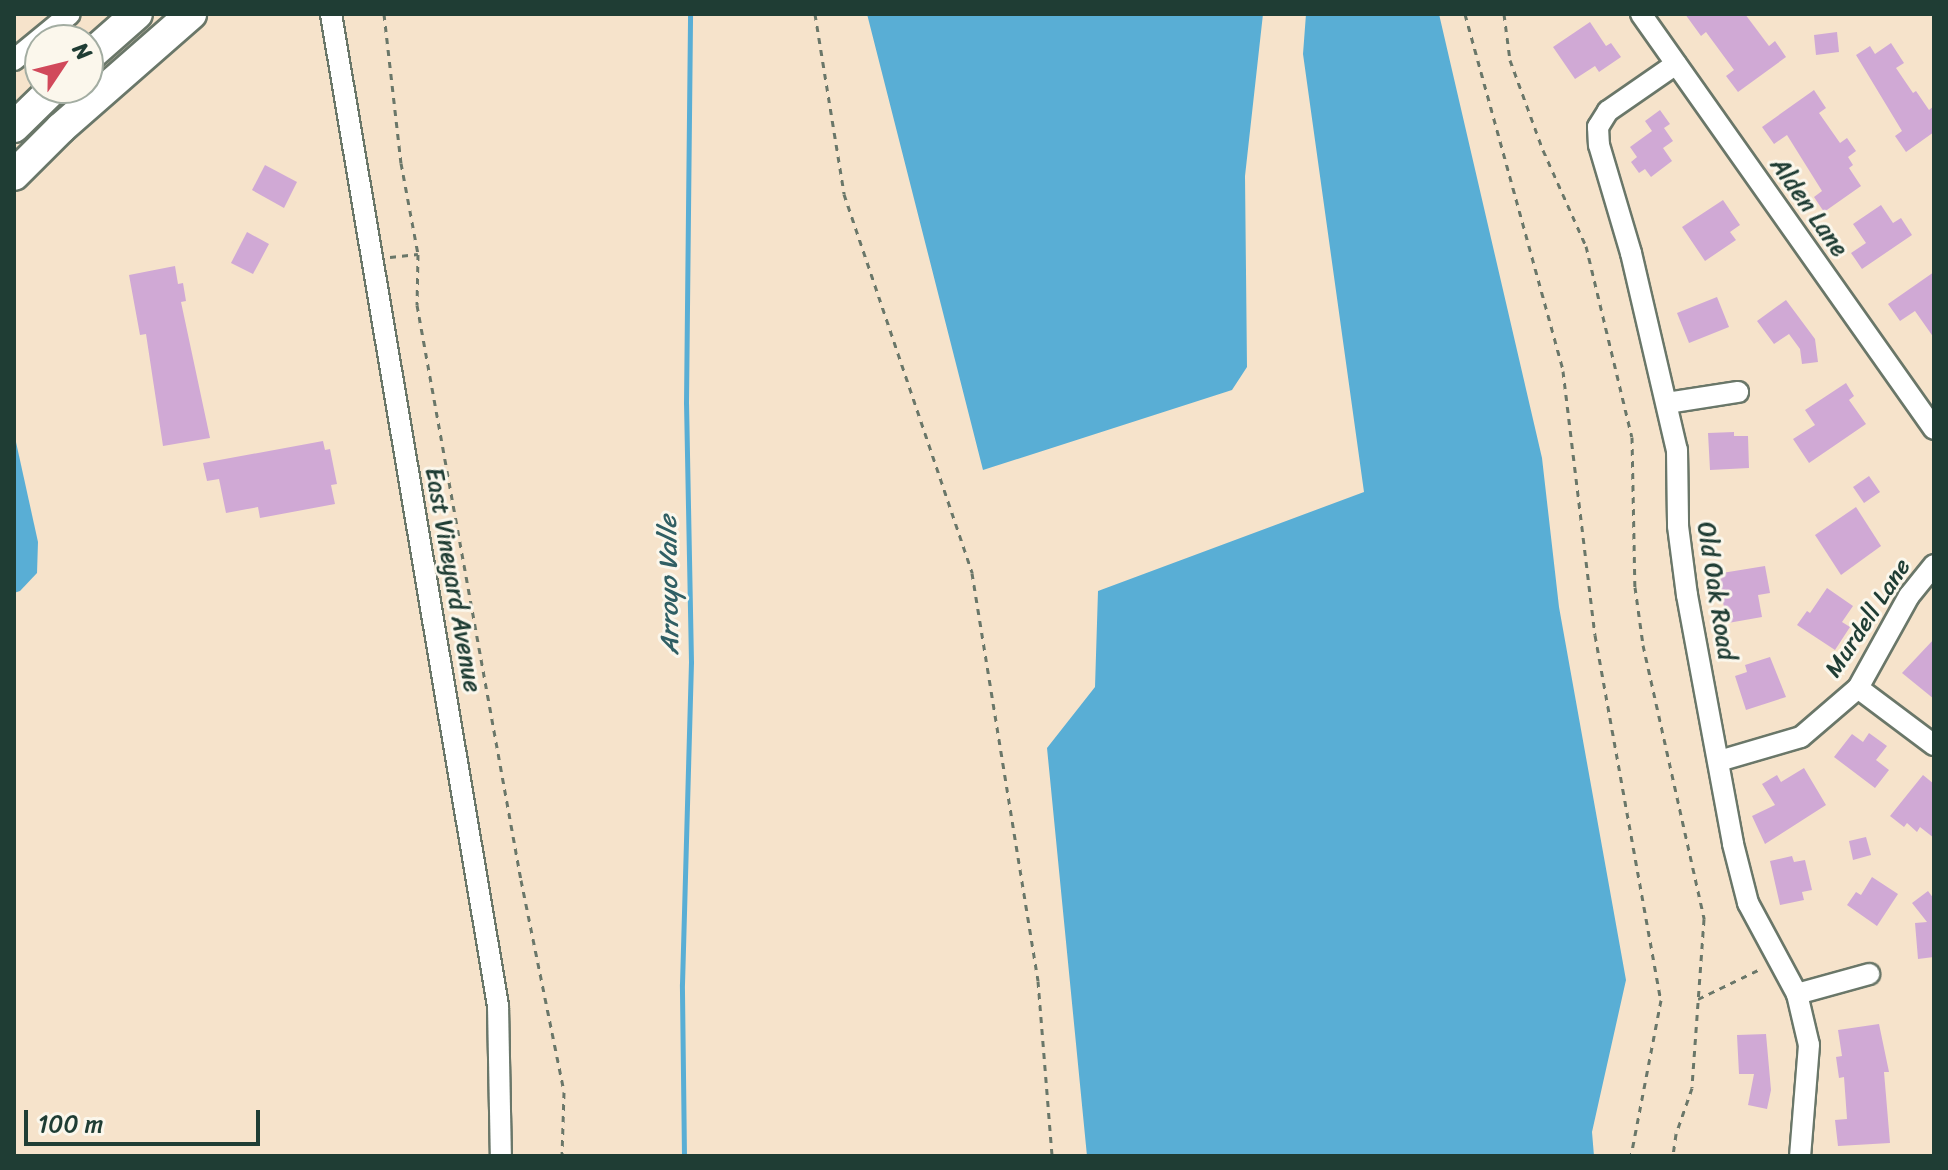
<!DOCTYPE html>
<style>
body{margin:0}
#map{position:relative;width:1948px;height:1170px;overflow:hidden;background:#f6e3cb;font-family:Sriracha,sans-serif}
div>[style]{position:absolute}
.water>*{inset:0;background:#59aed5}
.stream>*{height:5px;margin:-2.5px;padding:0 2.5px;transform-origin:2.5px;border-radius:2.5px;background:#59aed5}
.building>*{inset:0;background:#d0a9d5}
.path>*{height:3px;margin-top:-1.5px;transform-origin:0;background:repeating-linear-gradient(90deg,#6a7769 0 6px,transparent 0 12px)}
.roads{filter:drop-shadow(2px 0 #6a7769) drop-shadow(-2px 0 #6a7769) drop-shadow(0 2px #6a7769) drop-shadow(0 -2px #6a7769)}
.minor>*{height:20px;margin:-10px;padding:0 10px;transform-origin:10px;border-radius:10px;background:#fff}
.highway>*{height:30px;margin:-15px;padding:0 15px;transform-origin:15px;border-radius:15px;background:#fff}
span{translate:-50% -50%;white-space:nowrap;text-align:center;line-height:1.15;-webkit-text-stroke:6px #fbf7ec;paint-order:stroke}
.street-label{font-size:24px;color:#1f3d34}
.water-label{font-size:26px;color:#305f64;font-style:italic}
.frame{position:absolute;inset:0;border:16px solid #1f3d34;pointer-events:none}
.north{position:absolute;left:24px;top:24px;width:80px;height:80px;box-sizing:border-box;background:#fbf7ec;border:2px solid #a3ada2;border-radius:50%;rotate:55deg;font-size:22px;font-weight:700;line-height:32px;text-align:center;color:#1f3d34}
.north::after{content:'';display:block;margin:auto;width:28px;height:36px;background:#d1495b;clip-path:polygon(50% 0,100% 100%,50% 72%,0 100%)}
.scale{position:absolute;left:24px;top:1110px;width:236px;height:36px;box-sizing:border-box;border:4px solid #1f3d34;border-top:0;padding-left:10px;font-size:24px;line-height:28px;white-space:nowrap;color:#1f3d34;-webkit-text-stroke:6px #fbf7ec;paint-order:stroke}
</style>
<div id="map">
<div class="water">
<div style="clip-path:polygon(867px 14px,1263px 14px,1245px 176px,1247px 367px,1232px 390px,983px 470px)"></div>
<div style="clip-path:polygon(1306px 14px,1439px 14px,1542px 458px,1559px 607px,1626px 980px,1592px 1132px,1594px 1156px,1087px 1156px,1047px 748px,1095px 687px,1098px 591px,1364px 492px,1303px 54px)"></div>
<div style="clip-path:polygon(14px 433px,38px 542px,37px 573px,20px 591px,14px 593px)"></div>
</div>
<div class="stream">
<div style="left:684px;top:1156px;width:172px;rotate:-90.7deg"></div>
<div style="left:682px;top:984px;width:322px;rotate:-88.4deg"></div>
<div style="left:691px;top:662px;width:259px;rotate:-91.1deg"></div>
<div style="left:686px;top:403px;width:389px;rotate:-89.4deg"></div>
</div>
<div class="building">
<div style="clip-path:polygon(1685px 14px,1745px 14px,1769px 46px,1775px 41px,1786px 57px,1738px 92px,1726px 76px,1734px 70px,1706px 32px,1701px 36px)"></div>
<div style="clip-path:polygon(1590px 22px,1606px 46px,1611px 43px,1621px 57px,1599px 72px,1595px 66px,1575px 79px,1553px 47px)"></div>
<div style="clip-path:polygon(1837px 32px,1839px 52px,1816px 55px,1814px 35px)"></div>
<div style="clip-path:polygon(1891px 43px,1904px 63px,1896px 68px,1913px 93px,1916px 91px,1929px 110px,1934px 106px,1934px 132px,1906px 152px,1895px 136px,1902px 131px,1856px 55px,1870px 46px,1875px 54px)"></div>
<div style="clip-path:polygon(1814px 90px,1826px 108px,1819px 113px,1840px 143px,1847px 138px,1856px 151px,1848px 157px,1853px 165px,1849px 168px,1861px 186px,1824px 212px,1814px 197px,1822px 191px,1787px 135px,1774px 144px,1762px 127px)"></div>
<div style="clip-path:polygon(1660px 110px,1670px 124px,1664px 128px,1673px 141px,1663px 148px,1672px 161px,1651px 177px,1645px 169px,1639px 173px,1631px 162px,1637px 157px,1630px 147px,1652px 131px,1645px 121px)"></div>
<div style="clip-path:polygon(265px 165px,297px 182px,284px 208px,252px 190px)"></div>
<div style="clip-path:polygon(1723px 200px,1740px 225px,1730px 232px,1736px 240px,1705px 261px,1682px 227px)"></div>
<div style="clip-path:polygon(1881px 205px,1893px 223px,1901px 218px,1912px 235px,1862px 269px,1851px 253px,1866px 243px,1853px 224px)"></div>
<div style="clip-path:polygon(247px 232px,269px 244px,253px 274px,231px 263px)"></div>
<div style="clip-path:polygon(175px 266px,178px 284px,183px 283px,186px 301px,181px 302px,210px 438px,163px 446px,146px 334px,140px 335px,129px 275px)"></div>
<div style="clip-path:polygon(1934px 272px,1934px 338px,1915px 311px,1900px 321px,1888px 304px)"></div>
<div style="clip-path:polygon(1717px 297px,1729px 327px,1689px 343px,1677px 313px)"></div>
<div style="clip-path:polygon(1786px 300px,1815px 339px,1818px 362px,1802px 364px,1800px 349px,1789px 334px,1774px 344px,1757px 321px)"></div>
<div style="clip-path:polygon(1846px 383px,1854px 396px,1849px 400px,1866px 424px,1809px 463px,1793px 439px,1815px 425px,1805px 410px)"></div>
<div style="clip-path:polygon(1734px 432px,1734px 436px,1748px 436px,1749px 468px,1710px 470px,1708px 433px)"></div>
<div style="clip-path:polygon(323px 441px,325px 450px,330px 449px,337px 484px,331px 485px,335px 504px,260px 518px,258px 507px,226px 513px,219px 479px,207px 481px,203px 463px)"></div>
<div style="clip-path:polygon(1869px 476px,1880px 492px,1864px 503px,1853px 487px)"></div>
<div style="clip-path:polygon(1856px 507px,1881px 546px,1841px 575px,1815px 535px)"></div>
<div style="clip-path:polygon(1765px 566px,1770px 593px,1758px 595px,1762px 617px,1728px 623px,1716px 574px)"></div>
<div style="clip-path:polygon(1827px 588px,1853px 606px,1842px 622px,1850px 627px,1835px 650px,1797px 625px,1807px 611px,1810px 613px)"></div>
<div style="clip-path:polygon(1934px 639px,1934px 699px,1902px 673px)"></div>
<div style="clip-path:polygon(1770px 657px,1786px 697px,1746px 710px,1735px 676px,1747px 672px,1745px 665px)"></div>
<div style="clip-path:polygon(1869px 733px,1887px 746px,1876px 760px,1889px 770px,1875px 788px,1834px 757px,1852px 734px,1863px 742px)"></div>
<div style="clip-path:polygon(1804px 768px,1826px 805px,1765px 844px,1752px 816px,1775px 805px,1762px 784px,1777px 775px,1781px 782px)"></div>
<div style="clip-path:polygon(1923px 775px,1934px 784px,1934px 838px,1920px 827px,1917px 832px,1907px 823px,1904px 827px,1890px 816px)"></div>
<div style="clip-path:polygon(1866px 837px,1871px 855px,1853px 860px,1849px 841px)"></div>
<div style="clip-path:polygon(1792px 856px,1794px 862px,1805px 860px,1812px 890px,1802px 892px,1804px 900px,1780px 905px,1770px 861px)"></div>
<div style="clip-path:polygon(1872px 877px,1898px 894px,1877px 926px,1847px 905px,1856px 892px,1861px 895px)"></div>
<div style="clip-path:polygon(1928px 891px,1934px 899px,1934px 957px,1918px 959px,1915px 923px,1927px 922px,1912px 903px)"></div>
<div style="clip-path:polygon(1879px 1024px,1889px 1072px,1884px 1072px,1890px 1143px,1838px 1146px,1835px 1120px,1847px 1119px,1844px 1077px,1839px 1078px,1836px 1057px,1842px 1056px,1838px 1030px)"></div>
<div style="clip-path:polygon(1766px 1034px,1771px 1090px,1767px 1109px,1748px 1105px,1754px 1074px,1739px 1074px,1737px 1035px)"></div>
</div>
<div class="path">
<div style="left:384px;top:14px;width:150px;rotate:83.5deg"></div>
<div style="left:401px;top:163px;width:93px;rotate:79.4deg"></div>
<div style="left:418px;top:254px;width:51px;rotate:91.1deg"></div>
<div style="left:417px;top:305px;width:584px;rotate:79.75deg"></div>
<div style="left:521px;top:880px;width:216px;rotate:78.5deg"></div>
<div style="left:564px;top:1092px;width:64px;rotate:91.8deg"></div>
<div style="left:815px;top:14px;width:182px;rotate:80.8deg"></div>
<div style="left:844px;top:194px;width:400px;rotate:71.3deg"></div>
<div style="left:972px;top:573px;width:413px;rotate:80.8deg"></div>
<div style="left:1038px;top:981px;width:176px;rotate:85.4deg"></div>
<div style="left:1465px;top:14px;width:370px;rotate:74.6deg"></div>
<div style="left:1563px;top:371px;width:266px;rotate:83.1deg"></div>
<div style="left:1595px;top:635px;width:371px;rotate:79.8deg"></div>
<div style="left:1661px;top:1000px;width:159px;rotate:100.9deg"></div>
<div style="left:1504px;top:14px;width:46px;rotate:82.6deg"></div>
<div style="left:1510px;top:60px;width:96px;rotate:69.9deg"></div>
<div style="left:1543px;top:150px;width:105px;rotate:65.9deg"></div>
<div style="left:1586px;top:246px;width:196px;rotate:76.5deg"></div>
<div style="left:1632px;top:437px;width:150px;rotate:88.9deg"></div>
<div style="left:1635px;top:587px;width:59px;rotate:82.1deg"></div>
<div style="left:1643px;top:645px;width:281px;rotate:77.4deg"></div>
<div style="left:1704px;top:919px;width:169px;rotate:94.1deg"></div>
<div style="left:1692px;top:1088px;width:49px;rotate:109.2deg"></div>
<div style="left:1676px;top:1134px;width:22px;rotate:98deg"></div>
<div style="left:390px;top:257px;width:28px;rotate:-6deg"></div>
<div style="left:1698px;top:999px;width:71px;rotate:-25.8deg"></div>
</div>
<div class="roads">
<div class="minor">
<div style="left:331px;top:14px;width:1006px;rotate:80.44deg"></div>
<div style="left:498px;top:1006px;width:150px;rotate:88.9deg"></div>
<div style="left:1641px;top:14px;width:508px;rotate:54.78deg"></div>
<div style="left:14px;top:60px;width:72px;rotate:-39.4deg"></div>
<div style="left:1676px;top:64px;width:83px;rotate:145.3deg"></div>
<div style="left:1608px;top:111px;width:19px;rotate:122deg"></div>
<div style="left:1598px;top:127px;width:18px;rotate:87deg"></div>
<div style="left:1599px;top:145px;width:113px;rotate:73.5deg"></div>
<div style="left:1631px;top:253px;width:202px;rotate:76.9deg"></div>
<div style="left:1677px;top:450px;width:76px;rotate:89.2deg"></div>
<div style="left:1678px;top:526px;width:70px;rotate:82.6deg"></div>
<div style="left:1687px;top:595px;width:253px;rotate:79.5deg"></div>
<div style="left:1733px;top:844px;width:61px;rotate:75.7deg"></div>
<div style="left:1748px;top:903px;width:103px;rotate:61.7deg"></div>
<div style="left:1797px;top:994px;width:52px;rotate:76.8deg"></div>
<div style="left:1809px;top:1045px;width:111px;rotate:94.6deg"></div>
<div style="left:1667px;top:403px;width:72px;rotate:-8.8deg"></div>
<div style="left:1858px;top:688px;width:95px;rotate:36.9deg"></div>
<div style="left:1719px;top:761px;width:85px;rotate:-16.3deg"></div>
<div style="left:1801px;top:737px;width:75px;rotate:-40.7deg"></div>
<div style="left:1858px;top:688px;width:105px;rotate:-61deg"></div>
<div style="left:1909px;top:596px;width:40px;rotate:-51deg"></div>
<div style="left:1797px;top:994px;width:75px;rotate:-15.5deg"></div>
</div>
<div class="highway">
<div style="left:88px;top:57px;width:65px;rotate:-41.3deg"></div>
<div style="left:14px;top:127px;width:56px;rotate:-44.3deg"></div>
<div style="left:14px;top:175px;width:66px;rotate:-45deg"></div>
<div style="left:61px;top:128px;width:173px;rotate:-41.2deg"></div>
</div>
</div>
<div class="street-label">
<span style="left:1809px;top:207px;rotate:55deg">Alden Lane</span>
<span style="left:453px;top:580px;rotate:80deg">East Vineyard Avenue</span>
<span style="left:1716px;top:591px;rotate:81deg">Old Oak Road</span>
<span style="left:1868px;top:618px;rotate:-57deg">Murdell Lane</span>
</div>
<div class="water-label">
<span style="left:669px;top:585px;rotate:-91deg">Arroyo Valle</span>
</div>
<div class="frame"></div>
<div class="north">N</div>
<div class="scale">100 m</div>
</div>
